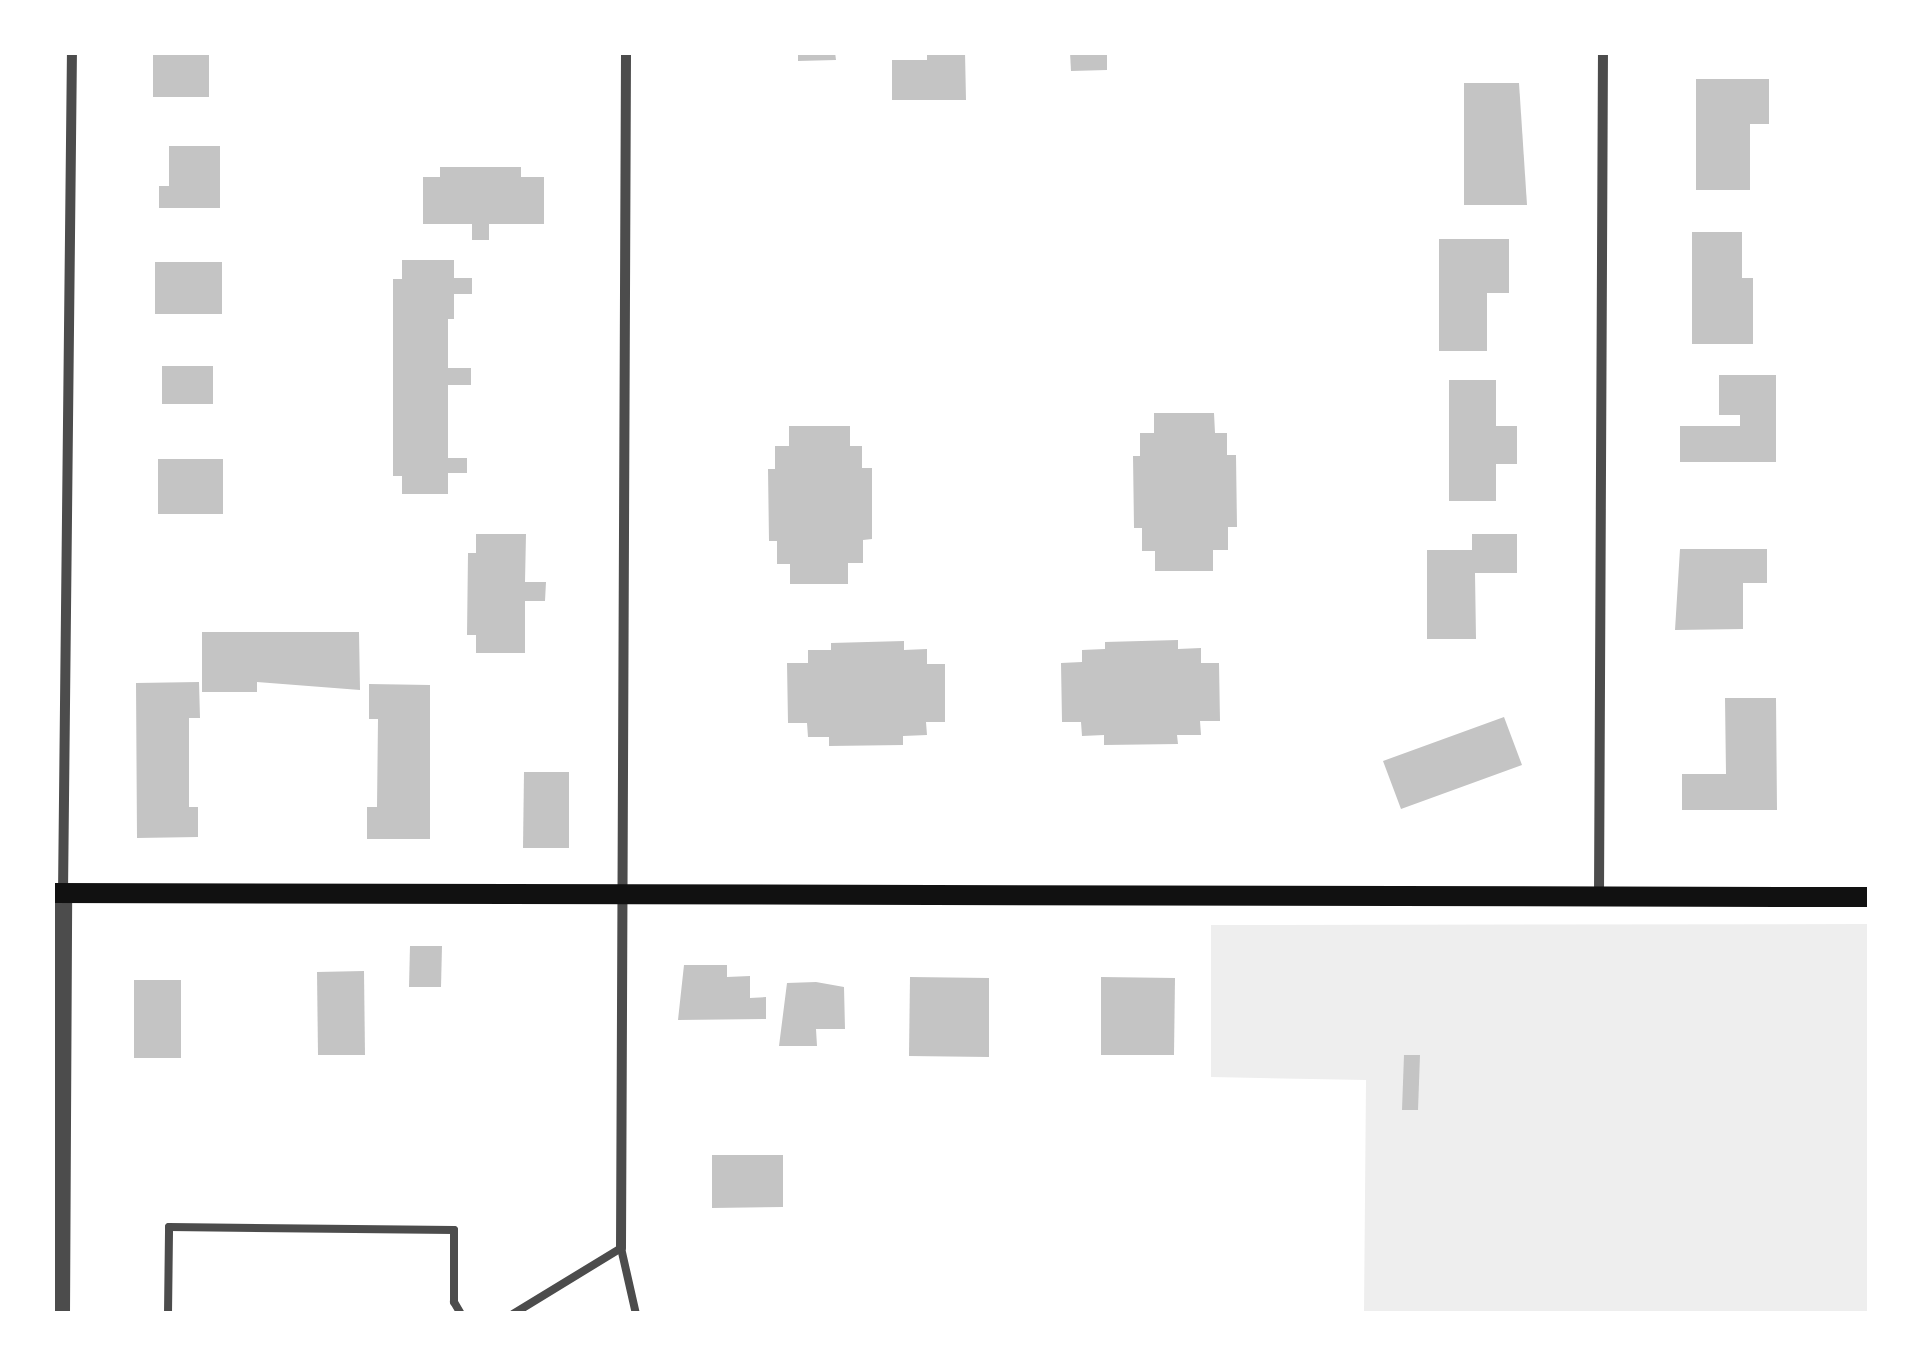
<!DOCTYPE html>
<style>
body{margin:0}
#map{position:relative;width:1922px;height:1366px;overflow:hidden;background:#fff;font-family:Ubuntu,sans-serif}
div>[style]{position:absolute}
.green>*{inset:0;background:#eee}
.building>*{inset:0;background:#c4c4c4}
.service>*{height:8px;margin:-4px;padding:0 4px;transform-origin:4px;border-radius:4px;background:#4c4c4c}
.minor>*{height:10px;margin:-5px;padding:0 5px;transform-origin:5px;border-radius:5px;background:#4c4c4c}
.tertiary>*{height:18px;margin:-9px;padding:0 9px;transform-origin:9px;border-radius:9px;background:#4c4c4c}
.secondary>*{height:20px;margin:-10px;padding:0 10px;transform-origin:10px;border-radius:10px;background:#111}
span{translate:-50% -50%;white-space:nowrap;text-align:center;line-height:1.15;-webkit-text-stroke:8px #fff;paint-order:stroke}
.frame{position:absolute;inset:0;border:55px solid #fff;pointer-events:none}
</style>
<div id="map">
<div class="green">
<div style="clip-path:polygon(1869px 924px,1869px 1313px,1364px 1313px,1366px 1080px,1211px 1077px,1211px 925px)"></div>
</div>
<div class="building">
<div style="clip-path:polygon(153px 52px,209px 52px,209px 97px,153px 97px)"></div>
<div style="clip-path:polygon(798px 52px,835px 52px,836px 60px,798px 61px)"></div>
<div style="clip-path:polygon(927px 52px,965px 52px,966px 100px,892px 100px,892px 60px,927px 60px)"></div>
<div style="clip-path:polygon(1070px 52px,1107px 52px,1107px 70px,1071px 71px)"></div>
<div style="clip-path:polygon(1696px 79px,1769px 79px,1769px 124px,1750px 124px,1750px 190px,1696px 190px)"></div>
<div style="clip-path:polygon(1464px 83px,1519px 83px,1527px 205px,1464px 205px)"></div>
<div style="clip-path:polygon(169px 146px,220px 146px,220px 208px,159px 208px,159px 186px,169px 186px)"></div>
<div style="clip-path:polygon(440px 167px,521px 167px,521px 177px,544px 177px,544px 224px,489px 224px,489px 240px,472px 240px,472px 224px,423px 224px,423px 177px,440px 177px)"></div>
<div style="clip-path:polygon(1692px 232px,1742px 232px,1742px 278px,1753px 278px,1753px 344px,1692px 344px)"></div>
<div style="clip-path:polygon(1439px 239px,1509px 239px,1509px 293px,1487px 293px,1487px 351px,1439px 351px)"></div>
<div style="clip-path:polygon(402px 260px,454px 260px,454px 278px,472px 278px,472px 294px,454px 294px,454px 319px,448px 319px,448px 368px,471px 368px,471px 385px,448px 385px,448px 458px,467px 458px,467px 473px,448px 473px,448px 494px,402px 494px,402px 476px,393px 476px,393px 279px,402px 279px)"></div>
<div style="clip-path:polygon(155px 262px,222px 262px,222px 314px,155px 314px)"></div>
<div style="clip-path:polygon(162px 366px,213px 366px,213px 404px,162px 404px)"></div>
<div style="clip-path:polygon(1719px 375px,1776px 375px,1776px 462px,1680px 462px,1680px 426px,1740px 426px,1740px 415px,1719px 415px)"></div>
<div style="clip-path:polygon(1449px 380px,1496px 380px,1496px 426px,1517px 426px,1517px 464px,1496px 464px,1496px 501px,1449px 501px)"></div>
<div style="clip-path:polygon(1154px 413px,1214px 413px,1215px 433px,1227px 433px,1227px 455px,1236px 455px,1237px 527px,1228px 527px,1228px 550px,1213px 550px,1213px 571px,1155px 571px,1155px 551px,1142px 551px,1142px 528px,1134px 528px,1133px 456px,1140px 456px,1140px 433px,1154px 433px)"></div>
<div style="clip-path:polygon(789px 426px,850px 426px,850px 446px,862px 446px,862px 468px,872px 468px,872px 539px,863px 540px,863px 563px,848px 563px,848px 584px,790px 584px,790px 564px,777px 564px,777px 541px,769px 541px,768px 469px,775px 469px,775px 446px,789px 446px)"></div>
<div style="clip-path:polygon(158px 459px,223px 459px,223px 514px,158px 514px)"></div>
<div style="clip-path:polygon(476px 534px,526px 534px,525px 582px,546px 582px,545px 601px,525px 601px,525px 653px,476px 653px,476px 635px,467px 635px,468px 553px,476px 553px)"></div>
<div style="clip-path:polygon(1472px 534px,1517px 534px,1517px 573px,1475px 573px,1476px 639px,1427px 639px,1427px 550px,1472px 550px)"></div>
<div style="clip-path:polygon(1680px 549px,1767px 549px,1767px 583px,1743px 583px,1743px 629px,1675px 630px)"></div>
<div style="clip-path:polygon(202px 632px,359px 632px,360px 690px,257px 682px,257px 692px,202px 692px)"></div>
<div style="clip-path:polygon(1178px 640px,1178px 649px,1201px 648px,1201px 663px,1219px 663px,1220px 721px,1200px 721px,1201px 735px,1177px 735px,1178px 744px,1104px 745px,1104px 735px,1082px 736px,1081px 722px,1062px 722px,1061px 663px,1082px 662px,1082px 650px,1105px 649px,1105px 642px)"></div>
<div style="clip-path:polygon(904px 641px,904px 650px,927px 649px,927px 664px,945px 664px,945px 722px,926px 722px,927px 735px,903px 736px,903px 745px,829px 746px,829px 737px,808px 737px,807px 723px,788px 723px,787px 663px,808px 663px,808px 650px,831px 650px,831px 643px)"></div>
<div style="clip-path:polygon(199px 682px,200px 718px,189px 718px,189px 807px,198px 807px,198px 837px,137px 838px,136px 683px)"></div>
<div style="clip-path:polygon(369px 684px,430px 685px,430px 839px,367px 839px,367px 807px,377px 807px,378px 719px,369px 719px)"></div>
<div style="clip-path:polygon(1725px 698px,1776px 698px,1777px 810px,1682px 810px,1682px 774px,1726px 774px)"></div>
<div style="clip-path:polygon(1504px 717px,1522px 765px,1401px 809px,1383px 761px)"></div>
<div style="clip-path:polygon(524px 772px,569px 772px,569px 848px,523px 848px)"></div>
<div style="clip-path:polygon(410px 946px,442px 946px,441px 987px,409px 987px)"></div>
<div style="clip-path:polygon(684px 965px,727px 965px,727px 977px,750px 976px,750px 998px,766px 997px,766px 1019px,678px 1020px)"></div>
<div style="clip-path:polygon(364px 971px,365px 1055px,318px 1055px,317px 972px)"></div>
<div style="clip-path:polygon(910px 977px,989px 978px,989px 1057px,909px 1056px)"></div>
<div style="clip-path:polygon(1101px 977px,1175px 978px,1174px 1055px,1101px 1055px)"></div>
<div style="clip-path:polygon(134px 980px,181px 980px,181px 1058px,134px 1058px)"></div>
<div style="clip-path:polygon(816px 982px,844px 987px,845px 1029px,816px 1029px,817px 1046px,779px 1046px,787px 983px)"></div>
<div style="clip-path:polygon(1404px 1055px,1420px 1055px,1418px 1110px,1402px 1110px)"></div>
<div style="clip-path:polygon(712px 1155px,783px 1155px,783px 1207px,712px 1208px)"></div>
</div>
<div class="service">
<div style="left:168px;top:1314px;width:87px;rotate:-89.3deg"></div>
<div style="left:169px;top:1227px;width:285px;rotate:0.6deg"></div>
<div style="left:454px;top:1230px;width:72px;rotate:90deg"></div>
<div style="left:454px;top:1302px;width:14px;rotate:60deg"></div>
<div style="left:513px;top:1314px;width:127px;rotate:-31.4deg"></div>
<div style="left:621px;top:1248px;width:68px;rotate:77.2deg"></div>
</div>
<div class="minor">
<div style="left:63px;top:893px;width:841px;rotate:-89.39deg"></div>
<div style="left:1599px;top:896px;width:844px;rotate:-89.73deg"></div>
<div style="left:621px;top:1248px;width:1196px;rotate:-89.76deg"></div>
</div>
<div class="tertiary">
<div style="left:61px;top:1314px;width:421px;rotate:-89.7deg"></div>
</div>
<div class="secondary">
<div style="left:52px;top:893px;width:1818px;rotate:0.13deg"></div>
</div>
<div class="frame"></div>
</div>
